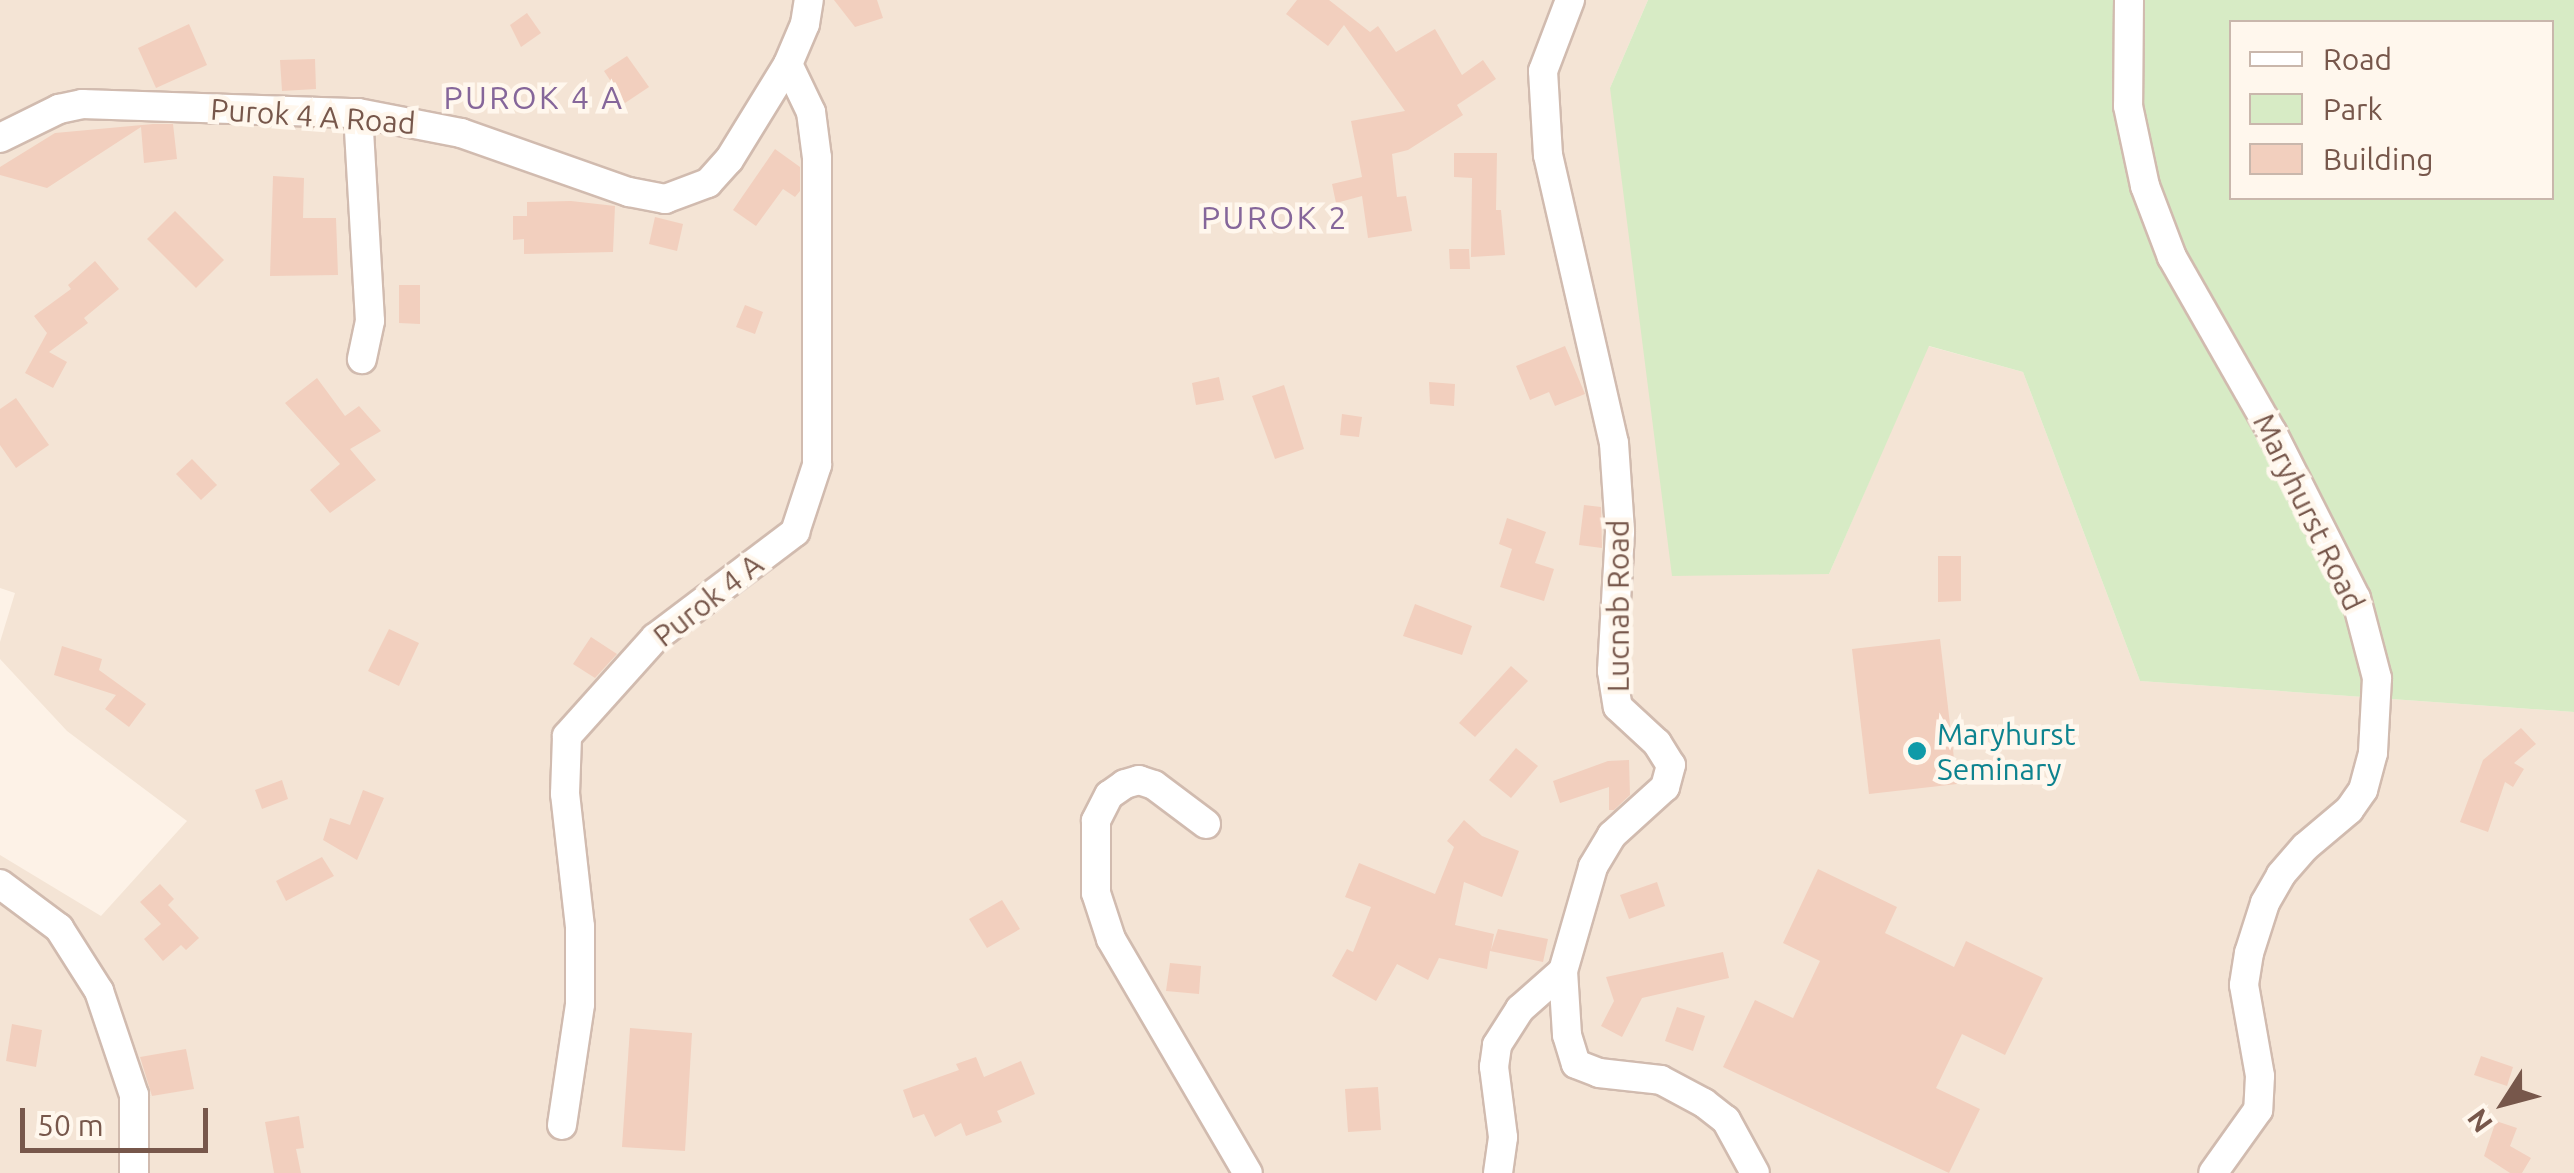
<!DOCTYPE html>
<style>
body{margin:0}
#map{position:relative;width:2574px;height:1173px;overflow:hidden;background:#fdf2e7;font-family:Ubuntu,sans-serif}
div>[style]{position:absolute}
.residential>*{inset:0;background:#f4e4d5}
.green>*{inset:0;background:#d7ebc5}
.building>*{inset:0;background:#f2cfbe}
.roads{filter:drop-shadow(2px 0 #d1bbaf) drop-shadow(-2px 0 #d1bbaf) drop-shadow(0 2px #d1bbaf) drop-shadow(0 -2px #d1bbaf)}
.minor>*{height:28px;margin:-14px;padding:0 14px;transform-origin:14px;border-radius:14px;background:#fff}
.dots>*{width:28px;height:28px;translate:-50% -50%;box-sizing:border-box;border:5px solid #fff7ed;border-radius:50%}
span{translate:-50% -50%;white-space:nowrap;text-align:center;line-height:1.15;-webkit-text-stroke:9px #fff7ed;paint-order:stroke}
.street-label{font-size:30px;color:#77574b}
.culture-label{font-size:30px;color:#0d838f}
.left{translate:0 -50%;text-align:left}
.neighbourhood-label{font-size:32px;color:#85669a;letter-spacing:2.5px}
.legend{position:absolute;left:2229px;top:20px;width:325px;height:180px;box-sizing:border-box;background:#fff7ed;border:2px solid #c9b7ac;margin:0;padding:12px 18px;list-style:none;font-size:30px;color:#77574b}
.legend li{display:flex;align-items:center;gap:20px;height:50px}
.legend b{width:50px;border:2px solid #c9b7ac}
.north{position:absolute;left:2454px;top:1053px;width:100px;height:100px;-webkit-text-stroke:8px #fff7ed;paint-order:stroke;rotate:234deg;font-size:28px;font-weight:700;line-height:40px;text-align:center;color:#77574b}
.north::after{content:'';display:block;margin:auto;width:35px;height:45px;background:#77574b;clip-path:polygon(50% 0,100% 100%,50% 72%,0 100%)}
.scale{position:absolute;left:20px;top:1108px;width:188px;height:45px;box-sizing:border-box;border:5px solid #77574b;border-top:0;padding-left:12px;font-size:30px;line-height:35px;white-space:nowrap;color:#77574b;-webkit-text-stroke:8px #fff7ed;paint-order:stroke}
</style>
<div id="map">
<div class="residential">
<div style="clip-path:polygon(0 0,1648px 0,1610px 88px,1829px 574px,1928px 346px,2023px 372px,2140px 681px,2574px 712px,2574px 1173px,0 1173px,0 855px,101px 916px,187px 821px,67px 731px,0 659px,0 642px,15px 593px,0 588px)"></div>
</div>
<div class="green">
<div style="clip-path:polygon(evenodd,1648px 0,2574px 0,2574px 712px,2140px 681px,2023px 372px,1929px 346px,1829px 574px,1672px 576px,1610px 88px,1648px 0,2232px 22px,2552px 22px,2552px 198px,2232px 198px,2232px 22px)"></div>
</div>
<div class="building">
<div style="clip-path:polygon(834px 0,877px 0,883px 18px,855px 27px)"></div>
<div style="clip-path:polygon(1297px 0,1329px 0,1370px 32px,1378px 26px,1396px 52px,1435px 29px,1462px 75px,1483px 60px,1496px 79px,1457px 105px,1463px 115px,1408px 150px,1392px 154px,1397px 197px,1406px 196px,1412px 231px,1368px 238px,1362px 196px,1336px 203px,1332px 184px,1362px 177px,1351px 121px,1405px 111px,1344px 25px,1328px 46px,1286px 14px)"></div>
<div style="clip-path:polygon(527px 13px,541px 33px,521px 47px,510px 25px)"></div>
<div style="clip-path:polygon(189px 24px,207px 65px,156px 88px,138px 48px)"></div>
<div style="clip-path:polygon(627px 56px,649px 87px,625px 103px,604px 71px)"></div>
<div style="clip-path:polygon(315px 59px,316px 89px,282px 91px,280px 60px)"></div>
<div style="clip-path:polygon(153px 124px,173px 124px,177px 159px,144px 163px,141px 127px,47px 188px,0 175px,0 167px,55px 133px)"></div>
<div style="clip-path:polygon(775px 149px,800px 167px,800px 191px,795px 197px,783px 189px,756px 226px,733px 210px)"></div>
<div style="clip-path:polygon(1454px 153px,1497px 153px,1496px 210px,1501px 210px,1505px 255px,1471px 257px,1472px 178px,1454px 177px)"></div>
<div style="clip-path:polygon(273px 176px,304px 178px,303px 218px,336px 218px,338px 275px,270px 276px)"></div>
<div style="clip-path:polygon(571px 201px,615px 206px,613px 252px,524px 254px,524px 239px,513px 240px,513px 216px,527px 216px,527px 202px)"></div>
<div style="clip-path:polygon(175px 211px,224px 260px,196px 288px,147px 239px)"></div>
<div style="clip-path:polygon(655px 217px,683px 224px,677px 251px,649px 244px)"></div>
<div style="clip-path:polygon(1449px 249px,1469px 249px,1470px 269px,1450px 269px)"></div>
<div style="clip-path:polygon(95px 261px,119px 289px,84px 318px,88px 323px,49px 352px,67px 362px,53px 388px,25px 373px,47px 333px,34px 316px,71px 289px,68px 285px)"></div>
<div style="clip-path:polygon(399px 285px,420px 285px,420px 324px,399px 323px)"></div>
<div style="clip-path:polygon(745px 305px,763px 312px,755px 334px,736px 327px)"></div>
<div style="clip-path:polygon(1565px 346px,1585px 394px,1555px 406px,1549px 392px,1530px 400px,1516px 366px)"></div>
<div style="clip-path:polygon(1219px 377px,1224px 400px,1196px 405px,1192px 383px)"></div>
<div style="clip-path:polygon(317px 378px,345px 416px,359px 406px,381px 431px,350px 449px,376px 480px,330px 513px,310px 490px,340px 464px,285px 403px)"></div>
<div style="clip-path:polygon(1429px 382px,1455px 384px,1454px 406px,1430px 404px)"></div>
<div style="clip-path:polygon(1284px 385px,1304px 449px,1275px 459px,1252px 396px)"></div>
<div style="clip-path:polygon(16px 398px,49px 445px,16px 468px,0 445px,0 409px)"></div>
<div style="clip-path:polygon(1342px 414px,1362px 417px,1359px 437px,1340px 435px)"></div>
<div style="clip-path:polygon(192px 459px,217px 485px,201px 500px,176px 474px)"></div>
<div style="clip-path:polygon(1584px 505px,1601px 507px,1602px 548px,1579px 545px)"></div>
<div style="clip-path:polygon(1507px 518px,1546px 532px,1535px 563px,1554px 569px,1544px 601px,1500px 587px,1512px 549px,1499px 544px)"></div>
<div style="clip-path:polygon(1938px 556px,1961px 556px,1961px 601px,1938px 602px)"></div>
<div style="clip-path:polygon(1415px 604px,1472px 626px,1462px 655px,1403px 636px)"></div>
<div style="clip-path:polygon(389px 629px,419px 643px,399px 686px,368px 671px)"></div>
<div style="clip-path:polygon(591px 637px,617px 654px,595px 678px,573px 664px)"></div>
<div style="clip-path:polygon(1940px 639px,1957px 784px,1869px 794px,1852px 649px)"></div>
<div style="clip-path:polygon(62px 646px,102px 659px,99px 670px,146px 704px,129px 727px,105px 709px,116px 695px,54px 675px)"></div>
<div style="clip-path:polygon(1511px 666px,1528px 681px,1475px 737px,1459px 723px)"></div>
<div style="clip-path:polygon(2521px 728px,2536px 744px,2514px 763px,2524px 769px,2513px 787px,2505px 782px,2488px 832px,2460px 822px,2483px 760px)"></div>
<div style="clip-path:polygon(1516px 748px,1538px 766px,1511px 798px,1489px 780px)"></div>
<div style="clip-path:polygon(1629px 760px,1630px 795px,1614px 810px,1609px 810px,1609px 787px,1560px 803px,1553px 781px,1608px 761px)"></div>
<div style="clip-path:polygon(282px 780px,288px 799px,262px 809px,255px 790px)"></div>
<div style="clip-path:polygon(363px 790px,384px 798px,357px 860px,323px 840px,330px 818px,350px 825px)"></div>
<div style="clip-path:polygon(1464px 820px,1482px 836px,1519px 851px,1502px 897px,1464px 882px,1455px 925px,1494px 934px,1491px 950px,1498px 929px,1548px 939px,1543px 962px,1490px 951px,1487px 969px,1439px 958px,1428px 980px,1397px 964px,1376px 1001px,1332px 976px,1347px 949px,1353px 952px,1371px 907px,1345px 897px,1359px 863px,1435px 894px,1454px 847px,1447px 841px)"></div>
<div style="clip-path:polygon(322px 857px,334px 876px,286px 901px,276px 881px)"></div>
<div style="clip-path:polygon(1818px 869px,1897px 907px,1885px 933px,1954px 967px,1966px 941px,2043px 978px,2005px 1055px,1962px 1034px,1936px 1088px,1980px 1109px,1949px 1173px,1723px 1067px,1755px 1000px,1793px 1018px,1820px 961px,1783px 943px)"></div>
<div style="clip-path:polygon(1657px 882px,1665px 906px,1629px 919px,1620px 895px)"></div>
<div style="clip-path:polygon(160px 884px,174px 899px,168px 905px,199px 938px,186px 950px,181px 945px,163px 961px,144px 939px,161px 924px,140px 902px)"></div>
<div style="clip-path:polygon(1002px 900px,1020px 929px,987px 948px,969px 919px)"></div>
<div style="clip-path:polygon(1723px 952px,1729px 978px,1642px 998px,1622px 1037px,1601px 1026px,1614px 1001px,1606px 977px)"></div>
<div style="clip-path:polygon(1170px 963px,1201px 966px,1199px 994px,1166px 991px)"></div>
<div style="clip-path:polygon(1677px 1007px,1705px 1016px,1693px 1051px,1665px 1041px)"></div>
<div style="clip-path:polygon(12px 1024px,42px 1030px,36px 1067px,6px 1061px)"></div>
<div style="clip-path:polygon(630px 1028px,692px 1033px,685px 1151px,622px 1147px)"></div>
<div style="clip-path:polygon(186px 1049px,194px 1089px,152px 1096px,140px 1057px)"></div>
<div style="clip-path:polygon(2481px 1056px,2513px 1067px,2507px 1086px,2474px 1075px)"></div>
<div style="clip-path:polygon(976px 1057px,984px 1077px,1021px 1061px,1035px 1094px,997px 1111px,1002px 1122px,966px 1136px,961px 1123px,935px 1137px,924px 1114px,913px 1118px,903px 1090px,959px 1070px,956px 1064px)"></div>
<div style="clip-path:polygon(1378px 1087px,1381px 1130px,1348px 1132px,1345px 1089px)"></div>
<div style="clip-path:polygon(299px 1116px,304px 1148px,296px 1149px,301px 1173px,274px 1173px,265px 1122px)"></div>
<div style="clip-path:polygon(2496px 1121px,2517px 1128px,2510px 1146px,2531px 1158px,2522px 1173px,2510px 1173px,2484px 1156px)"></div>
</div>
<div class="roads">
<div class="minor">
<div style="left:1570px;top:0;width:76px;rotate:110.8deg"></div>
<div style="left:1543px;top:71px;width:84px;rotate:86.6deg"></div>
<div style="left:1548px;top:155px;width:295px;rotate:77.1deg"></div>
<div style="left:1614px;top:443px;width:89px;rotate:86.1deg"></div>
<div style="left:1620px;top:532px;width:139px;rotate:93.3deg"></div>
<div style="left:1612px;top:671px;width:36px;rotate:81deg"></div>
<div style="left:1618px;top:707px;width:53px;rotate:42.7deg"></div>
<div style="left:1657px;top:743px;width:26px;rotate:58deg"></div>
<div style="left:1671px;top:765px;width:23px;rotate:105deg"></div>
<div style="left:1665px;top:787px;width:72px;rotate:137.8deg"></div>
<div style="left:1612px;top:835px;width:37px;rotate:121deg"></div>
<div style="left:1593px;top:867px;width:108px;rotate:106.1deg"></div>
<div style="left:1563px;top:971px;width:64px;rotate:86.4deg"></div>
<div style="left:1567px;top:1035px;width:30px;rotate:73deg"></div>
<div style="left:1576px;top:1064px;width:25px;rotate:21deg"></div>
<div style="left:1599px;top:1073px;width:62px;rotate:6.4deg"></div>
<div style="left:1661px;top:1080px;width:49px;rotate:28.1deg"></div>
<div style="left:1704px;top:1103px;width:28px;rotate:38deg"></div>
<div style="left:1726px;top:1120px;width:60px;rotate:61.3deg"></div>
<div style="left:2129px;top:0;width:106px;rotate:90.5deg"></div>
<div style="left:2128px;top:106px;width:82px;rotate:78deg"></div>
<div style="left:2145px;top:186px;width:76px;rotate:69.2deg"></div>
<div style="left:2172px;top:257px;width:202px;rotate:60.3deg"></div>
<div style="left:2272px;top:432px;width:186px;rotate:63.2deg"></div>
<div style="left:2356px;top:598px;width:83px;rotate:75.3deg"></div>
<div style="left:2377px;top:678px;width:75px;rotate:93.1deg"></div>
<div style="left:2373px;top:753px;width:38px;rotate:105deg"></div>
<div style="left:2363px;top:790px;width:24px;rotate:125deg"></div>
<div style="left:2349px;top:810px;width:57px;rotate:139.9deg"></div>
<div style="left:2305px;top:847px;width:37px;rotate:131deg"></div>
<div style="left:2281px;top:875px;width:32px;rotate:120deg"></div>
<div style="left:2265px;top:903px;width:52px;rotate:107.7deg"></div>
<div style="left:2249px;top:953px;width:32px;rotate:99deg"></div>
<div style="left:2244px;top:985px;width:92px;rotate:80deg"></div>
<div style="left:2260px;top:1076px;width:34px;rotate:93deg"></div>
<div style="left:2258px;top:1110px;width:77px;rotate:125.5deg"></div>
<div style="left:358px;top:113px;width:208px;rotate:86.7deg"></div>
<div style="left:370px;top:321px;width:39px;rotate:102deg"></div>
<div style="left:0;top:138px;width:66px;rotate:-26.2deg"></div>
<div style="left:59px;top:109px;width:24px;rotate:-12deg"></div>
<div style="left:82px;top:104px;width:276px;rotate:1.9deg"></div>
<div style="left:358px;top:113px;width:105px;rotate:11deg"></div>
<div style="left:461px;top:133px;width:178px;rotate:19.4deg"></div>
<div style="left:629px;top:192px;width:37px;rotate:11deg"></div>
<div style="left:665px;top:199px;width:46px;rotate:-20.4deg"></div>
<div style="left:708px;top:183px;width:31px;rotate:-48deg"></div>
<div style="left:729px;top:160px;width:113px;rotate:-58.4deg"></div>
<div style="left:788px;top:64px;width:43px;rotate:-67deg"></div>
<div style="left:805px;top:24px;width:24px;rotate:-81deg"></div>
<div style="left:1206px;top:824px;width:65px;rotate:-143.1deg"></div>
<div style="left:1154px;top:785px;width:16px;rotate:-162deg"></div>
<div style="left:1139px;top:780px;width:15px;rotate:164deg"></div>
<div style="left:1125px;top:784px;width:19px;rotate:145deg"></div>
<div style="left:1109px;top:795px;width:29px;rotate:117deg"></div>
<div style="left:1096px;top:821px;width:72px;rotate:90deg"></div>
<div style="left:1096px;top:893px;width:48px;rotate:71.9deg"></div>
<div style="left:1111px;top:939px;width:271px;rotate:59.7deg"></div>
<div style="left:0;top:884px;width:74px;rotate:36.7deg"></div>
<div style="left:59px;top:928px;width:75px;rotate:57.6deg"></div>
<div style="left:99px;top:991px;width:110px;rotate:71.4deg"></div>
<div style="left:134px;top:1095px;width:78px;rotate:90deg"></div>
<div style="left:562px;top:1125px;width:122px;rotate:-81.5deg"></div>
<div style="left:580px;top:1004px;width:77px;rotate:-90deg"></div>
<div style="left:580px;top:927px;width:134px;rotate:-96.4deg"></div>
<div style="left:565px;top:794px;width:58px;rotate:-88deg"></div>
<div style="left:567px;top:736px;width:132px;rotate:-48.1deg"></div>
<div style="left:655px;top:638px;width:176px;rotate:-37.1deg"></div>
<div style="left:795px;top:532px;width:71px;rotate:-71.8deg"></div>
<div style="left:817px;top:465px;width:307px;rotate:-90deg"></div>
<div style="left:817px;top:158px;width:46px;rotate:-97.4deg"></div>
<div style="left:811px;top:112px;width:53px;rotate:-115.6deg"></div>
<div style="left:1498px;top:1173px;width:36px;rotate:-82deg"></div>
<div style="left:1503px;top:1137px;width:71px;rotate:-97.3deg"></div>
<div style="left:1494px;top:1067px;width:22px;rotate:-82deg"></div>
<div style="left:1497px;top:1045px;width:43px;rotate:-57.4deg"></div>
<div style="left:1520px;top:1009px;width:57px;rotate:-41.5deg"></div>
</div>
</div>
<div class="dots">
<div style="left:1917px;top:751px;background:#0f9aa8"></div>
</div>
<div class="street-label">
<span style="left:313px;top:116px;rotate:4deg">Purok 4 A Road</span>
<span style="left:2309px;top:512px;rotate:64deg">Maryhurst Road</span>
<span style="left:708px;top:600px;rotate:-38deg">Purok 4 A</span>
<span style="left:1618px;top:606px;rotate:-90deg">Lucnab Road</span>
</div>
<div class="culture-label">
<span class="left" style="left:1937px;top:751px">Maryhurst<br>Seminary</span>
</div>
<div class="neighbourhood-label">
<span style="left:534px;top:97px">PUROK 4 A</span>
<span style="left:1275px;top:217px">PUROK 2</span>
</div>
<ul class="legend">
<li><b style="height:12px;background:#fff"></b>Road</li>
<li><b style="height:28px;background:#d7ebc5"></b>Park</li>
<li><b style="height:28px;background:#f2cfbe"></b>Building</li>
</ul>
<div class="north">N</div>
<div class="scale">50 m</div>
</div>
